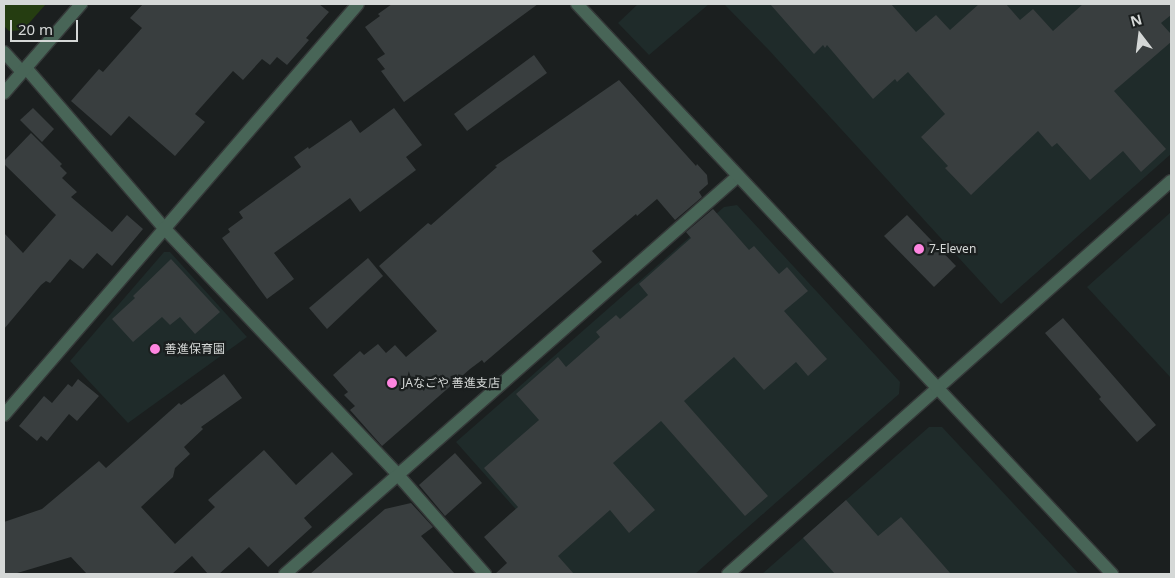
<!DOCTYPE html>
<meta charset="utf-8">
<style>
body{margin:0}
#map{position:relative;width:1175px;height:578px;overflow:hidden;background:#1b1f1f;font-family:"Noto Sans","Noto Sans JP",sans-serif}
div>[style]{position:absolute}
.built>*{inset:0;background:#1f2b2a}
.green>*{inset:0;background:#253d11}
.building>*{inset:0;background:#393e3f}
.roads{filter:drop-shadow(1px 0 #353939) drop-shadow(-1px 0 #353939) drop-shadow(0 1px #353939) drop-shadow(0 -1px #353939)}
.minor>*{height:12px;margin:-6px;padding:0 6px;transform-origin:6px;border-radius:6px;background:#486557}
.tertiary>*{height:12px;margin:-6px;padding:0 6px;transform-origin:6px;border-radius:6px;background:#486557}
.dots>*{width:14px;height:14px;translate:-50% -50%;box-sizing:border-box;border:2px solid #1b1f1f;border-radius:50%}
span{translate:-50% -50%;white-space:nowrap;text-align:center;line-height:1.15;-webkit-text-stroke:4.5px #1b1f1f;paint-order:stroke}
.poi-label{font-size:12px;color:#d5d8d7}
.left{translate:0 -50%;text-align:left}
.frame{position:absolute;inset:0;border:5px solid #d5d8d7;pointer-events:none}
.north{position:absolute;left:1115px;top:10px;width:50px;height:50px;-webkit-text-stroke:4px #1b1f1f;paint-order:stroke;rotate:345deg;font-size:14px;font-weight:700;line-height:20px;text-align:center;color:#d5d8d7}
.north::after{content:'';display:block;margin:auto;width:18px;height:22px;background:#d5d8d7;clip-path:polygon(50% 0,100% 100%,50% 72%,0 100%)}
.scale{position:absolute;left:10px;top:20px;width:68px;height:22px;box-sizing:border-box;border:2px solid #d5d8d7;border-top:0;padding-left:6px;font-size:15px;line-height:18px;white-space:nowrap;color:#d5d8d7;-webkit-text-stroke:4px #1b1f1f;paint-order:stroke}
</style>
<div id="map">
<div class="built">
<div style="clip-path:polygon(638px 4px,709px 4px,649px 55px,618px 23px)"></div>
<div style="clip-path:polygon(724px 4px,1171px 4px,1171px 154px,1001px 304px,767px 48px)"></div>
<div style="clip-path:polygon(737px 205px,900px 382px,899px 394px,695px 574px,561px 574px,530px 539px,537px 533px,456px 442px,724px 207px)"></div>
<div style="clip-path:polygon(1171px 212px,1171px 378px,1087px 287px)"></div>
<div style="clip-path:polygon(164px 252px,170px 252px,247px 337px,128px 423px,70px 361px)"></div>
<div style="clip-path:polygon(929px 427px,942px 427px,1079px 574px,762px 574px)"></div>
</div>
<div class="green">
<div style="clip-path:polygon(4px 4px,46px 4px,23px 30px,9px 31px,4px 26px)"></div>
</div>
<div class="building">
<div style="clip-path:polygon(143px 4px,319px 4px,329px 12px,306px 38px,309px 40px,287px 65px,277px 57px,270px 65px,262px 59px,243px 80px,233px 71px,195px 114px,205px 122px,175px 156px,129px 116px,111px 136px,71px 101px,99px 69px,103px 72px,142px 28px,130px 18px)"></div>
<div style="clip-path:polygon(392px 4px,538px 4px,404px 102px,381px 71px,385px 69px,377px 59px,385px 54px,365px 27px,380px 16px,378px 14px)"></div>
<div style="clip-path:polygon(770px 4px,891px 4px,916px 32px,936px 15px,950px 30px,979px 4px,1006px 4px,1020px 20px,1033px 9px,1053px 31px,1083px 4px,1171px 4px,1171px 15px,1161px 23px,1171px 34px,1171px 42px,1114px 91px,1166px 149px,1141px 172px,1123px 151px,1090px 180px,1057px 143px,1052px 147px,1038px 131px,971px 195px,945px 168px,948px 166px,921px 137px,945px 114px,908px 72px,897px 82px,895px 79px,873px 99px,827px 45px,825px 48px,823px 45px,814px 54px)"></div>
<div style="clip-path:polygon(534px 55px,547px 73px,467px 131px,454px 114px)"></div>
<div style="clip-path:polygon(619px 80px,696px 166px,697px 164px,707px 175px,708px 184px,699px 192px,702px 197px,675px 220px,657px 199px,637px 216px,636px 214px,592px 251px,602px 262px,484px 363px,482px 360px,470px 369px,382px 446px,350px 410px,355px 406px,344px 395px,348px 392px,333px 375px,360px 351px,364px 355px,378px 344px,386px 353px,395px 345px,406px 357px,437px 331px,379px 266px,428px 223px,431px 225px,497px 167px,495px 166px)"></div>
<div style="clip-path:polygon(33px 108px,54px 129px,42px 142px,20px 120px)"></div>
<div style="clip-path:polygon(394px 108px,422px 145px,406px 157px,416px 170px,360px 212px,350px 198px,274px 253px,294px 279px,267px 299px,222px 238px,230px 232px,228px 229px,243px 218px,239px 212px,301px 167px,294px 157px,308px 147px,309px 149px,351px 120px,360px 133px)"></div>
<div style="clip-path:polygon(31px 133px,62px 164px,60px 166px,67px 173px,62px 178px,77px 192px,71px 197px,112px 232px,127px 215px,143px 229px,112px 266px,97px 253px,83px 269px,70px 259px,50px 283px,46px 281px,41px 285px,4px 329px,4px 233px,23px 253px,56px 215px,4px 164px,4px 161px)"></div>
<div style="clip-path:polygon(713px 209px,749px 250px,754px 246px,779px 274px,787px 267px,808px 291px,784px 311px,827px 359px,808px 376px,796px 362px,764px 390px,734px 357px,684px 401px,768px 496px,745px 516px,661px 421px,613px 463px,655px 510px,629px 533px,610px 510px,558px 556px,574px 574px,495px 574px,507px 563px,484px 537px,518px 507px,484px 468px,539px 420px,516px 394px,558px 357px,566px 367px,600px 337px,596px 332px,616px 315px,620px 319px,648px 295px,639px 284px,691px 238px,686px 232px)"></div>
<div style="clip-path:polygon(907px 215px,956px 266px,934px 287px,884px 236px)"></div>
<div style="clip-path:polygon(368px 258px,383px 276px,327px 329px,309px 308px)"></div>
<div style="clip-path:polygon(171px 259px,220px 312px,195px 334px,180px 317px,170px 325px,162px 317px,133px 342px,112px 319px,135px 298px,133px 296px)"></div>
<div style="clip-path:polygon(1063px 318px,1156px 425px,1137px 442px,1099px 399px,1101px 397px,1045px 333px)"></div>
<div style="clip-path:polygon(224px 374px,242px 398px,201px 427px,203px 429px,184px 447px,190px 454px,175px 468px,173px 477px,141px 507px,175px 544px,215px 507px,208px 500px,264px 450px,296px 485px,332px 452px,353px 474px,304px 518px,312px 527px,268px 567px,249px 547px,219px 574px,208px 574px,192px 556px,172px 574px,87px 574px,71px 557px,14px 574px,4px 574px,4px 522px,42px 509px,99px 461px,106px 468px,179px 403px,181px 405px)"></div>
<div style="clip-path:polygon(78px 379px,99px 396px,77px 421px,69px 414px,47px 441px,41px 436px,37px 441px,19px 426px,44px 396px,52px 403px,68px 384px,72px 387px)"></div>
<div style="clip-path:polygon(455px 453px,482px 483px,445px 516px,419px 485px)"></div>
<div style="clip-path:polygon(846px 500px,878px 536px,901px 517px,951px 574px,835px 574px,803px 538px)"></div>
<div style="clip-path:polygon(411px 503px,433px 527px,421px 536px,455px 574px,310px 574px,385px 509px)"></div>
</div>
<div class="roads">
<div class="minor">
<div style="left:4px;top:52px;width:27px;rotate:48deg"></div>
<div style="left:26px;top:68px;width:211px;rotate:49.2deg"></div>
<div style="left:164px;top:228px;width:340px;rotate:46.5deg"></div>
<div style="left:398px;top:475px;width:132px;rotate:48.7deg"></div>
<div style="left:4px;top:415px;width:542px;rotate:-49.26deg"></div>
<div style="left:285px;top:574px;width:603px;rotate:-41.3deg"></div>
<div style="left:728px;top:574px;width:592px;rotate:-41.58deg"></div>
</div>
<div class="tertiary">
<div style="left:577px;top:4px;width:782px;rotate:46.81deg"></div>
<div style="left:4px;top:93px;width:118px;rotate:-49.1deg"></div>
</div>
</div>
<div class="dots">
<div style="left:919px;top:249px;background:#fe85e0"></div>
<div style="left:155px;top:349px;background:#fe85e0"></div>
<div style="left:392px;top:383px;background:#fe85e0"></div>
</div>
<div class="poi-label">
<span class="left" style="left:929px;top:249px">7-Eleven</span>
<span class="left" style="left:165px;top:349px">善進保育園</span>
<span class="left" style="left:402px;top:383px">JAなごや 善進支店</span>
</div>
<div class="frame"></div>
<div class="north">N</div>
<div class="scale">20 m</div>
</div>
